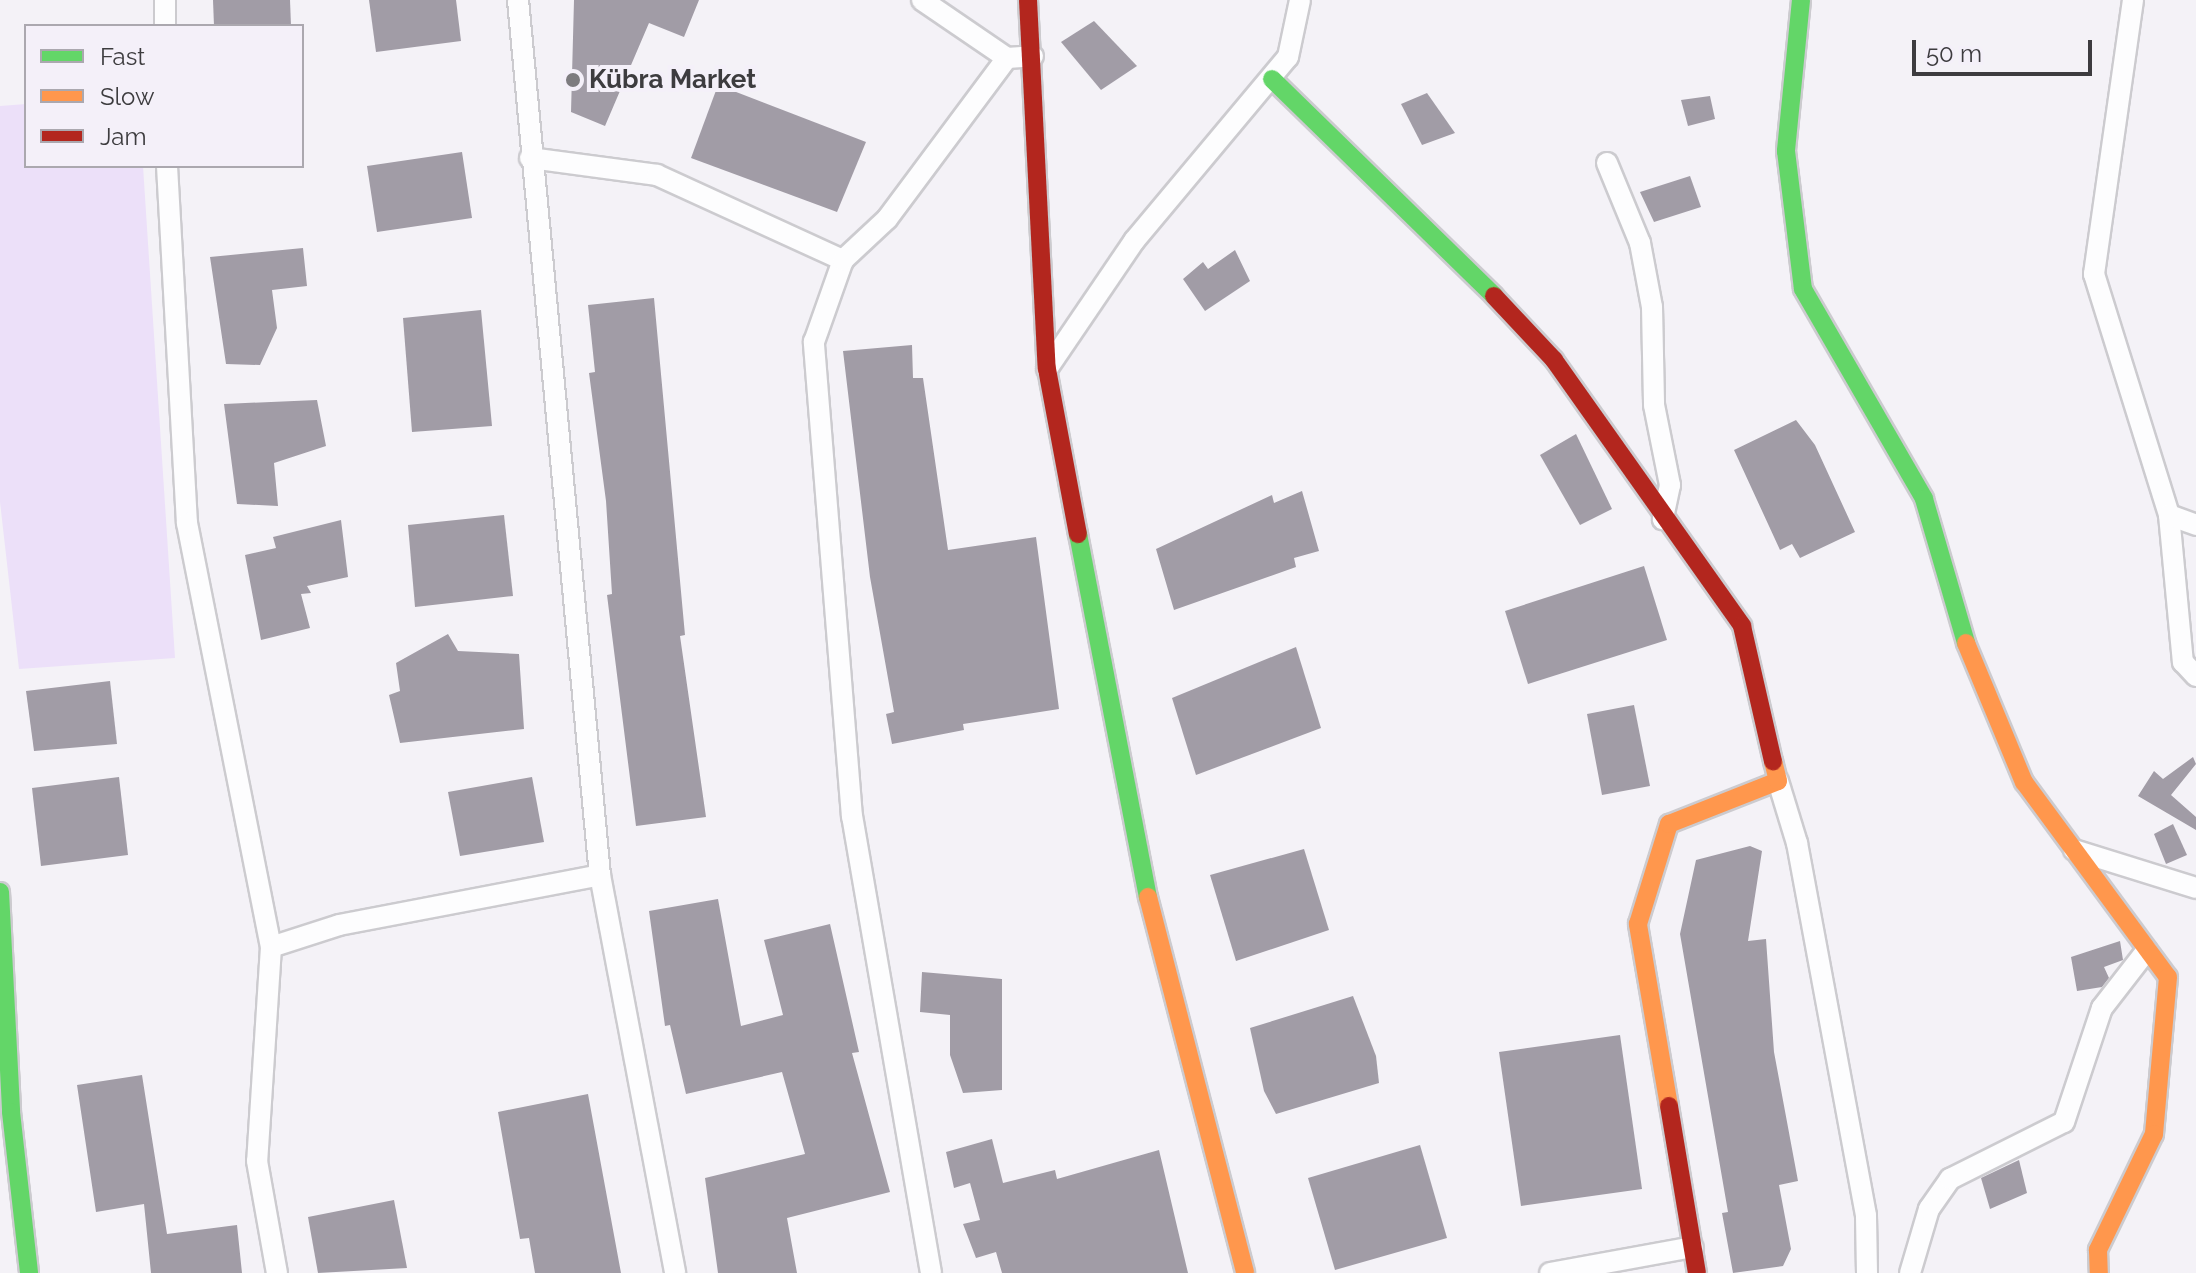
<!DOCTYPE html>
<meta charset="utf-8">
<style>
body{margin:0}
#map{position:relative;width:2196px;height:1273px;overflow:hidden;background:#f4f2f7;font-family:Raleway,sans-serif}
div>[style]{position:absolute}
.green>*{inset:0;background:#ece0f9}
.building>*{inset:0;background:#a19ca6}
.roads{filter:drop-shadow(2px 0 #cccbcf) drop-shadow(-2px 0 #cccbcf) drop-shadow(0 2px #cccbcf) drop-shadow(0 -2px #cccbcf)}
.street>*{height:20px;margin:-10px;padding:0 10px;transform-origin:10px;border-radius:10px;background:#fdfdfe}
.fast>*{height:18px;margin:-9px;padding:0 9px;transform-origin:9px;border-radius:9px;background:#63d668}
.slow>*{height:18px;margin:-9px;padding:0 9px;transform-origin:9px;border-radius:9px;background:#ff974d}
.jam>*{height:18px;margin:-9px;padding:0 9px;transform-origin:9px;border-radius:9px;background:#b3261e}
.dots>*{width:22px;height:22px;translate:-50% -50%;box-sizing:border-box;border:4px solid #f4f0f9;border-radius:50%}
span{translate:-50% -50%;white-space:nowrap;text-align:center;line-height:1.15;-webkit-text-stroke:8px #f4f0f9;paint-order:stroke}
.poi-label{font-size:26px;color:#3d3c3f;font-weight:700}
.left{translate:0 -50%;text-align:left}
.legend{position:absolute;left:24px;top:24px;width:280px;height:144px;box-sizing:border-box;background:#f4f0f9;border:2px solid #aba8af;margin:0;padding:10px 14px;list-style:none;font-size:24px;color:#3d3c3f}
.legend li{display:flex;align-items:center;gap:16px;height:40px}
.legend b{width:40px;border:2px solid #aba8af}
.scale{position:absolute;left:1912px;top:40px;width:180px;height:36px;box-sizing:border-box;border:4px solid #3d3c3f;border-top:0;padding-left:10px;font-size:24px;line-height:28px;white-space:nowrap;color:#3d3c3f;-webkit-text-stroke:6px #f4f0f9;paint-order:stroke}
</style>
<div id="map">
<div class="green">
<div style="clip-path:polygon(26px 104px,26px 166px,143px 166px,175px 658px,19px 669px,0 502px,0 106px)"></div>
</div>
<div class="building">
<div style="clip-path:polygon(213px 0,290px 0,291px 26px,214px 26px)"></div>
<div style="clip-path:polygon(369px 0,456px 0,461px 41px,376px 52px)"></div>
<div style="clip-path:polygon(574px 0,699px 0,684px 37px,649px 23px,605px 126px,571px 112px)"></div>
<div style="clip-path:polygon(1094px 21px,1137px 66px,1101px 90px,1061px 42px)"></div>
<div style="clip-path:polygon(718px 85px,866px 142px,837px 212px,691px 158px)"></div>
<div style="clip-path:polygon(1427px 93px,1455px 133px,1422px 145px,1401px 104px)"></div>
<div style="clip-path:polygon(1710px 96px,1715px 119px,1688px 126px,1681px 100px)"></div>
<div style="clip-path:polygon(462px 152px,472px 218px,377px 232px,367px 166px)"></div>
<div style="clip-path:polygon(1690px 176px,1701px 207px,1654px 222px,1640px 192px)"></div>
<div style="clip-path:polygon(303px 248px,307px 286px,272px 290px,277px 328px,260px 365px,226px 364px,210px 257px)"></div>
<div style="clip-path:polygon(1235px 250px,1250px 281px,1205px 311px,1183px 279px,1203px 262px,1208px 269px)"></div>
<div style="clip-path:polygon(654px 298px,685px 635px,680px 636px,706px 817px,636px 826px,607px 595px,612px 594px,606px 501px,589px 373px,595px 372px,588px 305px)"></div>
<div style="clip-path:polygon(481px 310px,492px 426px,412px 432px,403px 318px)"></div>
<div style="clip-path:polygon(912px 345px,913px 378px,923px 378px,948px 550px,1036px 537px,1059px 709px,963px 724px,964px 730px,892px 744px,886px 714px,894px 712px,870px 577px,843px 351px)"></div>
<div style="clip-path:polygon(317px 400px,326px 446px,274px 463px,278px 506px,237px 504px,224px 404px)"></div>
<div style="clip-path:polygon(1796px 420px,1815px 445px,1855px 532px,1800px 558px,1792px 544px,1780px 550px,1734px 450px)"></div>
<div style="clip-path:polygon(1576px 434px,1612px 509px,1580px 525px,1540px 455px)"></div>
<div style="clip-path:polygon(1302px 491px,1319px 551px,1294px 558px,1296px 567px,1174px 610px,1156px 549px,1272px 495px,1274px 503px)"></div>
<div style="clip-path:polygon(504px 515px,513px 596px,415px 607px,408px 525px)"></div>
<div style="clip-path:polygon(341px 520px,348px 577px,307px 586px,311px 593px,301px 594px,310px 628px,261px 640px,245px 555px,276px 548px,273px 537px)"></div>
<div style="clip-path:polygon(1644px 566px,1667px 640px,1528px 684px,1505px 611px)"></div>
<div style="clip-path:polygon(448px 634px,458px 651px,519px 654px,524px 729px,400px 743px,389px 695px,400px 691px,396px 663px)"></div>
<div style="clip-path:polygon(1296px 647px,1321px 728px,1196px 775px,1172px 698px)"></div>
<div style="clip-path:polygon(110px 681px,117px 744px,34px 751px,26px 691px)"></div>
<div style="clip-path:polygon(1634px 705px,1650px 786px,1602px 795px,1587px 714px)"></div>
<div style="clip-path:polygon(2193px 757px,2196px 764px,2171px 795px,2196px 817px,2196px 830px,2138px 796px,2154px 771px,2163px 779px)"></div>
<div style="clip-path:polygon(119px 777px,128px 855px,41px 866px,32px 788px)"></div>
<div style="clip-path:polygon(532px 777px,544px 842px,460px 856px,448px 792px)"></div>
<div style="clip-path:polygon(2173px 824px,2187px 855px,2166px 864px,2154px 834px)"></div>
<div style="clip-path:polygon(1750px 846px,1762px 851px,1748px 941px,1766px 939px,1774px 1052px,1798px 1181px,1779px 1185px,1791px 1249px,1783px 1266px,1733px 1273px,1722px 1213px,1728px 1212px,1680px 934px,1696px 860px)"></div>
<div style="clip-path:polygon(1304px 849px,1329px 930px,1236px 961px,1210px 875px)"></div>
<div style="clip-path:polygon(718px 899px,741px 1026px,783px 1015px,764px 940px,830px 924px,859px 1052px,852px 1053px,890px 1192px,787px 1218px,797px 1273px,718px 1273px,705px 1178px,805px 1154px,782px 1072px,686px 1094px,670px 1025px,665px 1026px,649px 911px)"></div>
<div style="clip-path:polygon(2120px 941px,2123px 960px,2104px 967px,2109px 978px,2102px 987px,2077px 991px,2071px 957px)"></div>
<div style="clip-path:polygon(922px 972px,1002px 979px,1002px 1090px,963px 1093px,950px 1055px,950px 1015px,920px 1012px)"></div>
<div style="clip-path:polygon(1353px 996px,1376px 1056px,1379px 1083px,1276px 1114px,1264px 1091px,1250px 1028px)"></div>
<div style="clip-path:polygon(1620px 1035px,1642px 1189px,1521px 1206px,1499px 1052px)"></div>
<div style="clip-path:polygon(142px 1075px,167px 1234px,237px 1225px,242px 1273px,151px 1273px,144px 1204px,96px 1212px,77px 1085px)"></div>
<div style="clip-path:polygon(588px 1094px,621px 1273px,535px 1273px,529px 1238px,520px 1239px,498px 1112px)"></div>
<div style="clip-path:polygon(992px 1139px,1003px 1183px,1055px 1170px,1057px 1179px,1159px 1150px,1188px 1273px,1002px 1273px,996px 1252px,976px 1258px,963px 1224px,980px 1220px,970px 1183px,954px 1188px,946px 1152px)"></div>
<div style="clip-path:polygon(1420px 1145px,1447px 1238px,1335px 1270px,1308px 1178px)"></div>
<div style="clip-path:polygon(2019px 1160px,2027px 1193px,1990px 1209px,1981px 1178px)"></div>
<div style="clip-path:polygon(394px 1200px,407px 1268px,318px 1273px,308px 1217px)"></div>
</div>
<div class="roads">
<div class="street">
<div style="left:165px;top:0;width:26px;rotate:90deg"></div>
<div style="left:518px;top:0;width:879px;rotate:84.65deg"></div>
<div style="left:600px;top:875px;width:405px;rotate:79.3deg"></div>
<div style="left:922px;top:0;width:103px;rotate:34.3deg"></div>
<div style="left:2133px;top:0;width:277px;rotate:98.1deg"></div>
<div style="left:2094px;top:274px;width:252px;rotate:72.7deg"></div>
<div style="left:2169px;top:515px;width:148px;rotate:84.6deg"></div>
<div style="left:2183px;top:662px;width:19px;rotate:47deg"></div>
<div style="left:530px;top:158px;width:128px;rotate:7.6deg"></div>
<div style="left:657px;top:175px;width:205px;rotate:24.6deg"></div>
<div style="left:1607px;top:163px;width:87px;rotate:67.6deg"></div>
<div style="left:1640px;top:243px;width:65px;rotate:79.4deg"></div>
<div style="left:1652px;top:307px;width:98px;rotate:88.8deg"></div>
<div style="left:1654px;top:405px;width:82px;rotate:78.7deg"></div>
<div style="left:1670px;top:485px;width:35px;rotate:102deg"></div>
<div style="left:167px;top:166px;width:358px;rotate:86.8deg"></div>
<div style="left:187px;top:523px;width:432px;rotate:78.8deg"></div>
<div style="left:271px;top:947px;width:214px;rotate:93.7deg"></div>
<div style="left:257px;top:1161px;width:114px;rotate:79.9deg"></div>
<div style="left:1047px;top:369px;width:155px;rotate:-55.8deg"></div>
<div style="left:1134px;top:241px;width:240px;rotate:-50.1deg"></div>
<div style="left:1288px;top:57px;width:58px;rotate:-78.1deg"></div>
<div style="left:2169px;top:515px;width:29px;rotate:20deg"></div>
<div style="left:1778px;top:781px;width:65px;rotate:73deg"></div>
<div style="left:1797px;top:843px;width:379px;rotate:79.5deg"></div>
<div style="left:1866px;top:1216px;width:57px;rotate:89deg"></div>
<div style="left:2074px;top:850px;width:128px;rotate:17.3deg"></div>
<div style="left:271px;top:947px;width:71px;rotate:-17.9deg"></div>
<div style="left:339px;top:925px;width:266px;rotate:-10.8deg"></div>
<div style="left:931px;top:1273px;width:463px;rotate:-99.8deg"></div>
<div style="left:852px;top:817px;width:477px;rotate:-94.6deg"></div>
<div style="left:814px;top:342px;width:87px;rotate:-70.5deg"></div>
<div style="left:843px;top:260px;width:60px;rotate:-43deg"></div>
<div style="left:887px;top:219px;width:201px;rotate:-53.3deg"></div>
<div style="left:1007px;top:58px;width:26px;rotate:-4deg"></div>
<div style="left:1550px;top:1273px;width:145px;rotate:-10.3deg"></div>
<div style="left:1910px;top:1273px;width:67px;rotate:-73.5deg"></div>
<div style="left:1929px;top:1209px;width:37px;rotate:-55deg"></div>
<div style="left:1950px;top:1179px;width:127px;rotate:-26.6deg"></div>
<div style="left:2064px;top:1122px;width:120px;rotate:-71.6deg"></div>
<div style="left:2102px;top:1008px;width:73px;rotate:-52.2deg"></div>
</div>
<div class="fast">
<div style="left:1801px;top:0;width:152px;rotate:95.7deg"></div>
<div style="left:1786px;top:151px;width:139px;rotate:83deg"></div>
<div style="left:1803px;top:289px;width:242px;rotate:60deg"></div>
<div style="left:1924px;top:499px;width:150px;rotate:73.7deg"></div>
<div style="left:1272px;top:79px;width:310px;rotate:44.3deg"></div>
<div style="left:1078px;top:534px;width:370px;rotate:79.1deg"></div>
<div style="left:0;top:892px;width:220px;rotate:87.1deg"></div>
<div style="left:11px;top:1112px;width:162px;rotate:83.6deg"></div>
</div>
<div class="slow">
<div style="left:1966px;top:643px;width:151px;rotate:67.4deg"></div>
<div style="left:2024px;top:782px;width:242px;rotate:53.6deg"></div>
<div style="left:2168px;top:977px;width:158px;rotate:95.1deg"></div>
<div style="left:2154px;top:1134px;width:129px;rotate:115.8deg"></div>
<div style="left:2098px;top:1250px;width:23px;rotate:88deg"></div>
<div style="left:1148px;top:897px;width:388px;rotate:75.5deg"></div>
<div style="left:1669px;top:1106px;width:185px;rotate:-99.7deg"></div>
<div style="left:1638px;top:924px;width:105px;rotate:-72.8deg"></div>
<div style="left:1669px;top:824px;width:117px;rotate:-21.5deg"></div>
<div style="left:1778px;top:781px;width:21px;rotate:-104deg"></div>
</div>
<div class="jam">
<div style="left:1028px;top:0;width:369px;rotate:87.1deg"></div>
<div style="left:1047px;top:369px;width:168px;rotate:79.4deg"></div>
<div style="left:1494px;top:296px;width:88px;rotate:46.8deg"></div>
<div style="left:1554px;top:360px;width:326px;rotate:54.7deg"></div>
<div style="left:1742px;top:626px;width:139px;rotate:77.1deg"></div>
<div style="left:1669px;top:1106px;width:169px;rotate:80.5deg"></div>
</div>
</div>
<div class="dots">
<div style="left:573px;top:80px;background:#7d7c7f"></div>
</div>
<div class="poi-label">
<span class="left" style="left:589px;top:80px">Kübra Market</span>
</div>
<ul class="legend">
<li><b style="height:10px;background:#63d668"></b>Fast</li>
<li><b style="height:10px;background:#ff974d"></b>Slow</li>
<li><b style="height:10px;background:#b3261e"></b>Jam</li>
</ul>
<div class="scale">50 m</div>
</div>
